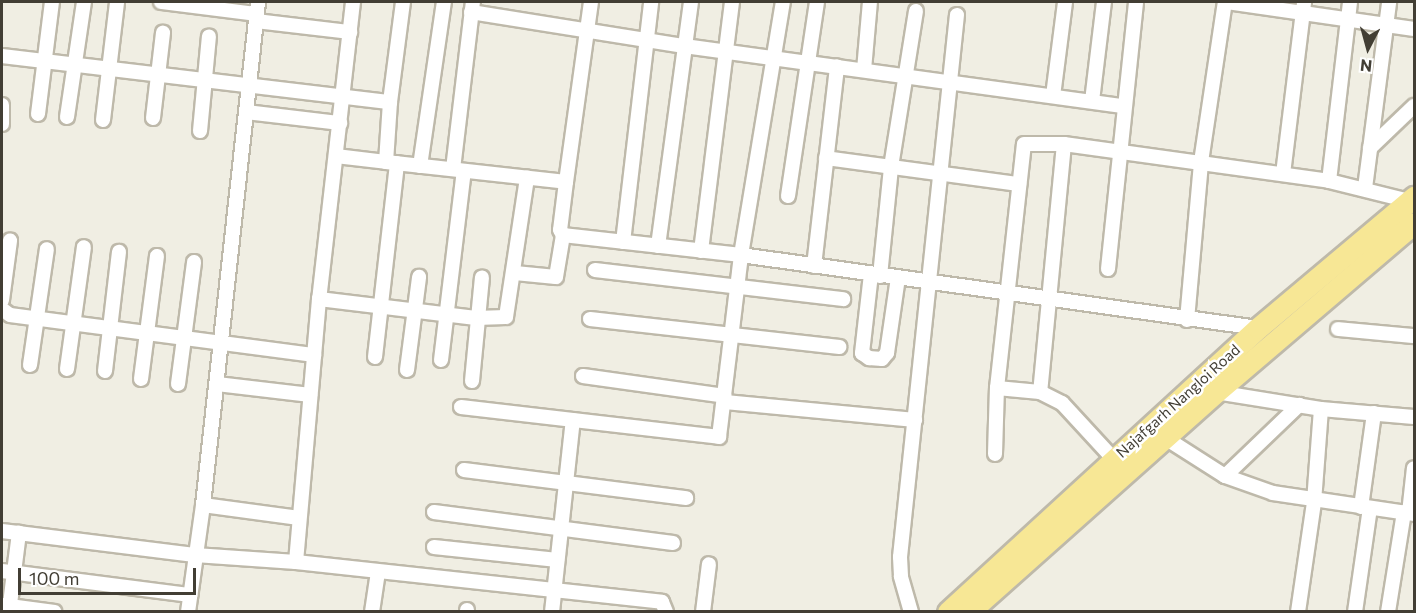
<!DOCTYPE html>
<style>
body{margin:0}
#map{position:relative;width:1416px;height:613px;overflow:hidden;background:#f0eee3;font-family:Commissioner,sans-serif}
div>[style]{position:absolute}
.roads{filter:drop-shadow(2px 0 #beb9aa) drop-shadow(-2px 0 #beb9aa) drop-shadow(0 2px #beb9aa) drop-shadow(0 -2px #beb9aa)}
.street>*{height:14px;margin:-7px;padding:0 7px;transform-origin:7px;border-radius:7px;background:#fff}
.primary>*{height:21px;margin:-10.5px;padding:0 10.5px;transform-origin:10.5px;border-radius:10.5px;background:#f7e795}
span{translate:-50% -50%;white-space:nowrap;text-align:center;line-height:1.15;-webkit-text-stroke:5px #fff;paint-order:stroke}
.street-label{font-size:15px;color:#423e34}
.frame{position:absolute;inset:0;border:3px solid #423e34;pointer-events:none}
.north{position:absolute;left:1338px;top:18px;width:60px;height:60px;-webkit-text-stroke:4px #fff;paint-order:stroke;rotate:186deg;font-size:16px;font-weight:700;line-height:24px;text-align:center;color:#423e34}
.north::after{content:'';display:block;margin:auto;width:21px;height:27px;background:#423e34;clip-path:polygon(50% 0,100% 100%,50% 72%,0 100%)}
.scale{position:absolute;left:18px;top:568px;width:178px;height:27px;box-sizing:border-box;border:3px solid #423e34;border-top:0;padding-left:8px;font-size:18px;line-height:21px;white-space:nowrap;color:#423e34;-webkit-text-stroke:4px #fff;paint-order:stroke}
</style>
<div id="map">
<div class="roads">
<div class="street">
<div style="left:161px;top:2px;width:96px;rotate:7.2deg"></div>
<div style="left:353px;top:2px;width:299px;rotate:96.5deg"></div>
<div style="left:319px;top:299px;width:158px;rotate:6.9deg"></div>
<div style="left:476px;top:318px;width:30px;rotate:-2deg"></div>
<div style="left:506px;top:317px;width:141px;rotate:-81.4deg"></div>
<div style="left:1227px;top:2px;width:189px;rotate:8.2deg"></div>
<div style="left:471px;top:12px;width:216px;rotate:9.1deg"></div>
<div style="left:684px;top:46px;width:443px;rotate:7.8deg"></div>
<div style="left:256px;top:21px;width:95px;rotate:6.7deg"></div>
<div style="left:2px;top:56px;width:391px;rotate:6.8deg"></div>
<div style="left:390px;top:102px;width:60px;rotate:93.8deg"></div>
<div style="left:386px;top:162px;width:181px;rotate:6.3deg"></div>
<div style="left:566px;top:182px;width:48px;rotate:97.1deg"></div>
<div style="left:560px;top:230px;width:6px;rotate:59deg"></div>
<div style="left:563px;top:235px;width:179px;rotate:6.4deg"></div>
<div style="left:741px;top:255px;width:256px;rotate:-80.6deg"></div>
<div style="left:864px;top:70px;width:68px;rotate:-85deg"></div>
<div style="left:1053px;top:96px;width:95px;rotate:-82.7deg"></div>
<div style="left:1092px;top:101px;width:100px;rotate:-83.1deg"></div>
<div style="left:390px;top:102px;width:101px;rotate:-82.6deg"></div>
<div style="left:2px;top:105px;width:19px;rotate:90deg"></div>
<div style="left:246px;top:112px;width:95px;rotate:6.7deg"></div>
<div style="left:38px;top:114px;width:113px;rotate:-82.9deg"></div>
<div style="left:67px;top:117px;width:116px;rotate:-81.6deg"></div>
<div style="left:153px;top:118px;width:86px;rotate:-83.3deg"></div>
<div style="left:103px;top:120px;width:119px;rotate:-83.2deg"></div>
<div style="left:200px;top:131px;width:95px;rotate:-84.6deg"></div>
<div style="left:1064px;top:144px;width:249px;rotate:95.5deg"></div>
<div style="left:1040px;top:392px;width:25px;rotate:27deg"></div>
<div style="left:1062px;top:403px;width:84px;rotate:47.4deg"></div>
<div style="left:1370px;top:148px;width:61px;rotate:-43.7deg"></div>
<div style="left:336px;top:156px;width:50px;rotate:6.8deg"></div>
<div style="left:826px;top:158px;width:195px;rotate:7.7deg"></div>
<div style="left:420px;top:166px;width:166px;rotate:-81.7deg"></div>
<div style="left:453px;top:169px;width:168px;rotate:-83.2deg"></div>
<div style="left:1283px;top:174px;width:173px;rotate:-83deg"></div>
<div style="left:1329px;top:181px;width:180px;rotate:-83.3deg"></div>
<div style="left:566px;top:182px;width:182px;rotate:-82.1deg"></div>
<div style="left:1365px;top:188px;width:188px;rotate:-82.6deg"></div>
<div style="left:788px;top:196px;width:196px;rotate:-81.5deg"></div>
<div style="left:623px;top:242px;width:242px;rotate:-83.3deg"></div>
<div style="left:658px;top:246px;width:246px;rotate:-82.3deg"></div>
<div style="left:701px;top:251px;width:251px;rotate:-82.9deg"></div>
<div style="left:814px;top:266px;width:201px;rotate:-83.4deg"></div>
<div style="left:1108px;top:269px;width:268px;rotate:-84deg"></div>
<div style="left:595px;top:270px;width:250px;rotate:6.7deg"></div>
<div style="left:515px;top:273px;width:41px;rotate:5.6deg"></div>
<div style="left:556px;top:277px;width:43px;rotate:-80.5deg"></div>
<div style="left:871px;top:274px;width:80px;rotate:96.5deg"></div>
<div style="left:862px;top:353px;width:9px;rotate:36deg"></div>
<div style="left:869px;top:358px;width:13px;rotate:4deg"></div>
<div style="left:882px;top:359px;width:8px;rotate:-50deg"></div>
<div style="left:887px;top:353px;width:76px;rotate:-81.7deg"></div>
<div style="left:880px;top:276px;width:110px;rotate:-84.2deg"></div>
<div style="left:891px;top:167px;width:158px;rotate:-80.9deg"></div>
<div style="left:2px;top:300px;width:60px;rotate:-82.3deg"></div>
<div style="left:2px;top:309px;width:10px;rotate:37deg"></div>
<div style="left:10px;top:315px;width:307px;rotate:7.5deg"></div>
<div style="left:590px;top:319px;width:251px;rotate:6.4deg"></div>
<div style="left:1187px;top:320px;width:159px;rotate:-84.9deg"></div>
<div style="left:1201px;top:162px;width:162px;rotate:-81.5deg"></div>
<div style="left:1338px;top:329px;width:76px;rotate:5.3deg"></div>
<div style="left:375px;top:357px;width:195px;rotate:-83.5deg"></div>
<div style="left:441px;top:360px;width:190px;rotate:-83.1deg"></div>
<div style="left:30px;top:365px;width:117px;rotate:-81.7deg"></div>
<div style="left:67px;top:369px;width:123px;rotate:-82.1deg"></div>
<div style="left:407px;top:370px;width:94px;rotate:-82.6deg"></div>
<div style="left:105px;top:371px;width:120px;rotate:-83.3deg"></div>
<div style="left:583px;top:376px;width:143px;rotate:8deg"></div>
<div style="left:141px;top:379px;width:124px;rotate:-82.6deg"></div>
<div style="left:472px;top:381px;width:104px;rotate:-84.5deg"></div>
<div style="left:178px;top:384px;width:123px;rotate:-82.5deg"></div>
<div style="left:217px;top:384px;width:94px;rotate:6.7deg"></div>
<div style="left:997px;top:388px;width:43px;rotate:5.3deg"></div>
<div style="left:1216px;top:392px;width:106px;rotate:9.2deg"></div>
<div style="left:1321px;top:409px;width:93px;rotate:4.9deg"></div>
<div style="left:725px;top:402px;width:191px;rotate:5.4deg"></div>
<div style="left:461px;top:407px;width:260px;rotate:6.6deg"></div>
<div style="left:719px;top:437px;width:183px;rotate:-83.1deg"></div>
<div style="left:741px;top:255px;width:522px;rotate:8.04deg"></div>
<div style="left:1167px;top:439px;width:69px;rotate:32.5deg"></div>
<div style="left:1225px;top:476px;width:51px;rotate:19.5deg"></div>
<div style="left:1273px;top:493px;width:143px;rotate:8.5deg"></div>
<div style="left:995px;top:454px;width:66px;rotate:-88.3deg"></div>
<div style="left:997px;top:388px;width:245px;rotate:-83.7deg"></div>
<div style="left:1024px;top:144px;width:40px"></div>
<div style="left:1064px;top:144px;width:268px;rotate:7.9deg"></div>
<div style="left:1329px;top:181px;width:87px;rotate:14deg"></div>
<div style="left:464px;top:470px;width:224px;rotate:7.2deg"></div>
<div style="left:1225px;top:476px;width:103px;rotate:-43.8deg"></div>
<div style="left:203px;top:505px;width:97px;rotate:7.7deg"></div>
<div style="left:1361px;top:507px;width:95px;rotate:-82.1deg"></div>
<div style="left:434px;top:512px;width:241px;rotate:7.4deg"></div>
<div style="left:1409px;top:513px;width:45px;rotate:-83.7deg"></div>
<div style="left:2px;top:531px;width:194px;rotate:7.1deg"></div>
<div style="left:195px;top:555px;width:101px;rotate:4deg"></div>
<div style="left:296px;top:562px;width:368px;rotate:6.2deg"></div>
<div style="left:662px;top:602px;width:11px;rotate:68deg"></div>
<div style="left:434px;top:547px;width:124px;rotate:6deg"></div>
<div style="left:296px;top:562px;width:264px;rotate:-85deg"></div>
<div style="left:2px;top:571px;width:190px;rotate:7.3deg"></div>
<div style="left:2px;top:605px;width:53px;rotate:7.5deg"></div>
<div style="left:9px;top:612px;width:80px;rotate:-82.8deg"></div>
<div style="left:188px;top:612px;width:108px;rotate:-82deg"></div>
<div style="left:203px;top:505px;width:506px;rotate:-83.76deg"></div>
<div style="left:372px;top:612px;width:40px;rotate:-81.5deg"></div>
<div style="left:467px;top:612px;width:2px;rotate:-90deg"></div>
<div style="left:552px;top:612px;width:193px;rotate:-83.8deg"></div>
<div style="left:703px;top:612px;width:48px;rotate:-82.9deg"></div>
<div style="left:911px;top:612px;width:37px;rotate:-106deg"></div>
<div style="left:901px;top:576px;width:19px;rotate:-93deg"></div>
<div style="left:900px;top:557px;width:545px;rotate:-84deg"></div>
<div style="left:1298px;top:612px;width:111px;rotate:-81.7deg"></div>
<div style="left:1314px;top:502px;width:93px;rotate:-85.7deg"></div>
<div style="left:1355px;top:612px;width:105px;rotate:-81.8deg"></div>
<div style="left:1388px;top:612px;width:101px;rotate:-80.9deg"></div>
</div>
<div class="primary">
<div style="left:948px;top:612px;width:420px;rotate:-42.5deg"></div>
<div style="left:1258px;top:328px;width:204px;rotate:-40deg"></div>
<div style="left:969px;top:612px;width:331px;rotate:-41.7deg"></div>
<div style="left:1216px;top:392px;width:260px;rotate:-40.5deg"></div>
</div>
</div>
<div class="street-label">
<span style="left:1178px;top:401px;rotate:-42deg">Najafgarh Nangloi Road</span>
</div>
<div class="frame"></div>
<div class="north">N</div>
<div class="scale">100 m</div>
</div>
